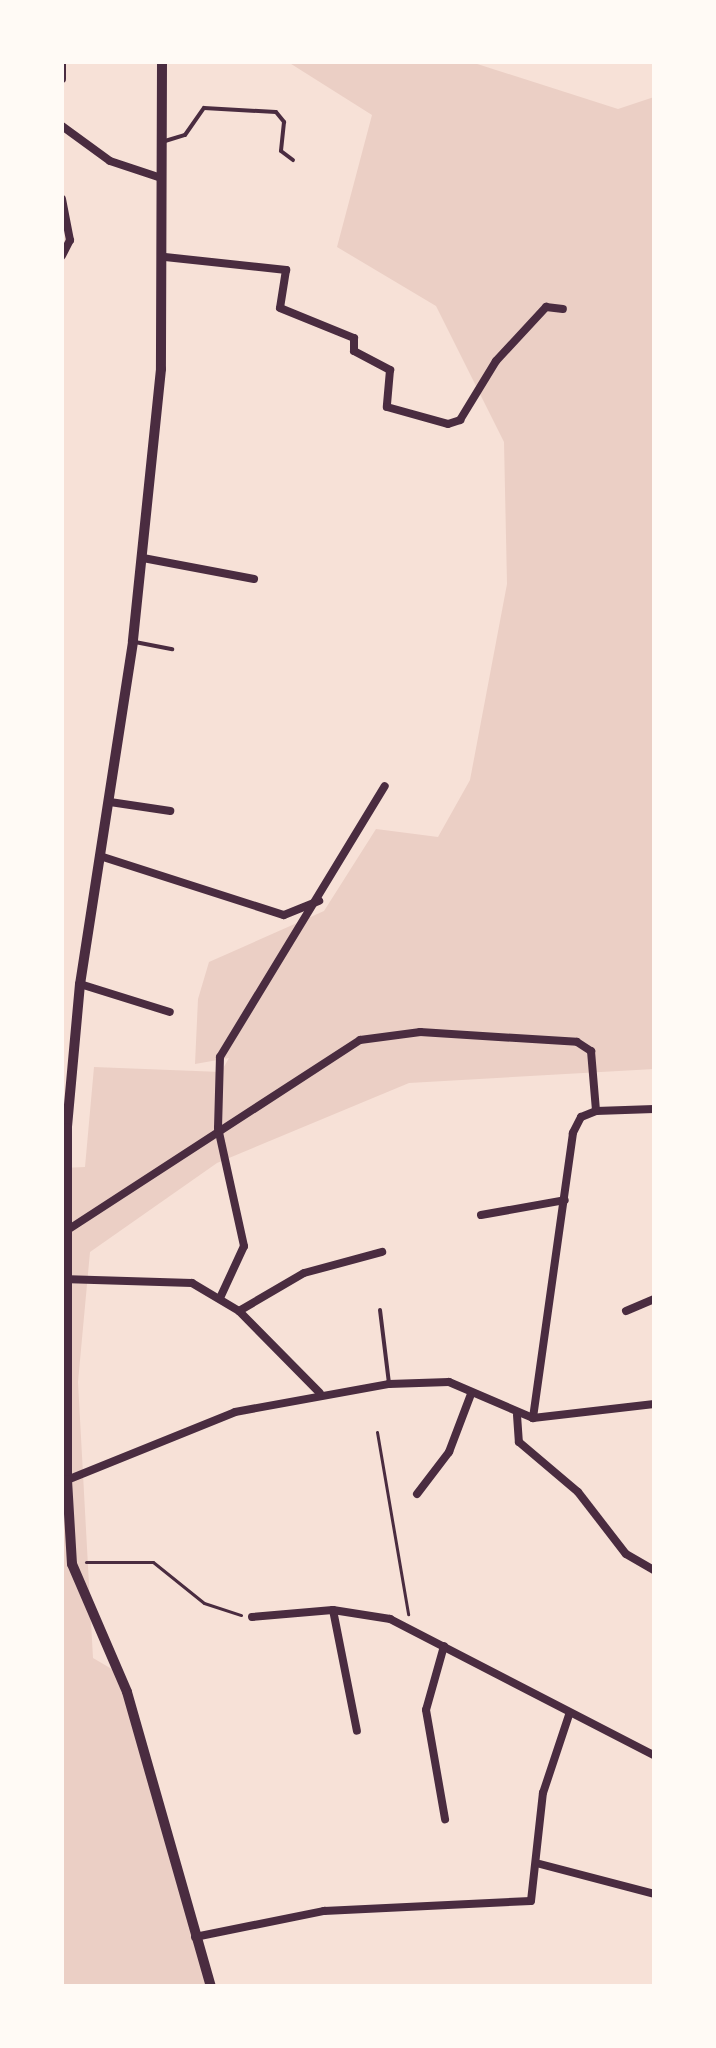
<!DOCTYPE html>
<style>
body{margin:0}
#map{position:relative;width:716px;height:2048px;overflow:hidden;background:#f7e1d7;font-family:Poppins,sans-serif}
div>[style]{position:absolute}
.green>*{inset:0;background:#ebcfc5}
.path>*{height:3px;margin:-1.5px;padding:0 1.5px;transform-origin:1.5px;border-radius:1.5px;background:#4a2c40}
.service>*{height:4px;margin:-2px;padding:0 2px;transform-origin:2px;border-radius:2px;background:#4a2c40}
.minor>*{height:8px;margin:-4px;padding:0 4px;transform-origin:4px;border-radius:4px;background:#4a2c40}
.tertiary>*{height:10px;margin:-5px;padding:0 5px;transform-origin:5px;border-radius:5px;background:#4a2c40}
span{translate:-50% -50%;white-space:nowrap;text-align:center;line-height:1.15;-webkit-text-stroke:7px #fffaf5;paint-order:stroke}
.frame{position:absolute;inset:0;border:64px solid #fffaf5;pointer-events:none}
</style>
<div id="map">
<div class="green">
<div style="clip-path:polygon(288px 62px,471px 62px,618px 109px,654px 97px,654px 1069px,409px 1083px,217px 1163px,90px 1252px,78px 1382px,93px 1658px,122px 1675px,207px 1986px,62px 1986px,62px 1168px,85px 1167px,94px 1067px,221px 1072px,229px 1058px,195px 1064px,198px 999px,209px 962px,324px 911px,376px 829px,438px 837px,470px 780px,507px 584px,504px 442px,436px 306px,337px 247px,372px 115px)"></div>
</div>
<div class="path">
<div style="left:377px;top:1432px;width:185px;rotate:80.3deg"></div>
<div style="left:86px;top:1562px;width:67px"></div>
<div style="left:153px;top:1562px;width:65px;rotate:38.8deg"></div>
<div style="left:204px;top:1603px;width:39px;rotate:18deg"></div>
</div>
<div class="service">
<div style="left:165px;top:141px;width:21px;rotate:-17deg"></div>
<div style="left:185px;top:135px;width:33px;rotate:-55deg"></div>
<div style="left:204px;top:108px;width:72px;rotate:3.2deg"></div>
<div style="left:276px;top:112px;width:13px;rotate:51deg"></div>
<div style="left:284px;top:122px;width:29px;rotate:96deg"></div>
<div style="left:281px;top:151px;width:15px;rotate:37deg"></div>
<div style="left:135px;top:642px;width:38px;rotate:11deg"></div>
<div style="left:380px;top:1310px;width:74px;rotate:83deg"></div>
</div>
<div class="minor">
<div style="left:62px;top:79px;width:17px;rotate:-90deg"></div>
<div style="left:62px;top:126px;width:59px;rotate:36.1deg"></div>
<div style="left:110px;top:161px;width:54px;rotate:18.4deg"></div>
<div style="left:62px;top:199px;width:42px;rotate:79deg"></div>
<div style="left:70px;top:240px;width:18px;rotate:117deg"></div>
<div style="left:165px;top:257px;width:122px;rotate:6.1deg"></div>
<div style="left:286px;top:270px;width:38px;rotate:99deg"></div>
<div style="left:280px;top:308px;width:80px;rotate:22.1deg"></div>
<div style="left:354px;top:338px;width:13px;rotate:90deg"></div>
<div style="left:354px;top:351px;width:41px;rotate:27.8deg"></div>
<div style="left:390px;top:370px;width:37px;rotate:95deg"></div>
<div style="left:387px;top:407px;width:63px;rotate:15.6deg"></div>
<div style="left:448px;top:424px;width:13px;rotate:-18deg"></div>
<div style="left:460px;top:420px;width:69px;rotate:-58.6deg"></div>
<div style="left:496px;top:361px;width:74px;rotate:-47.2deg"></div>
<div style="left:546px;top:307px;width:17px;rotate:7deg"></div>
<div style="left:143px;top:558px;width:113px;rotate:10.7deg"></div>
<div style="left:110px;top:802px;width:61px;rotate:8.5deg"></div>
<div style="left:103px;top:857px;width:190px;rotate:17.8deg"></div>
<div style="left:284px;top:915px;width:38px;rotate:-22deg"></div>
<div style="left:80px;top:984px;width:94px;rotate:17.3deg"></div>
<div style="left:596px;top:1111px;width:58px;rotate:-2deg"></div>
<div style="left:481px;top:1215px;width:85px;rotate:-10.1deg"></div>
<div style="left:69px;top:1229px;width:347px;rotate:-33deg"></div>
<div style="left:360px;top:1040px;width:61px;rotate:-7.6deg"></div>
<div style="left:420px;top:1032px;width:157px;rotate:3.6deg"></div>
<div style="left:577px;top:1042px;width:17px;rotate:33deg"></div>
<div style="left:591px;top:1051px;width:60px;rotate:85.2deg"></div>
<div style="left:596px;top:1111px;width:16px;rotate:158deg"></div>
<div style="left:581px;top:1117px;width:18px;rotate:117deg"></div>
<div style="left:573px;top:1133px;width:288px;rotate:98deg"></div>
<div style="left:62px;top:1279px;width:130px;rotate:1.8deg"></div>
<div style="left:192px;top:1283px;width:55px;rotate:30.8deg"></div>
<div style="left:239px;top:1311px;width:115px;rotate:45.4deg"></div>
<div style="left:220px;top:1298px;width:57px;rotate:-65.2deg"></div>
<div style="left:244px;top:1246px;width:121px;rotate:-102.4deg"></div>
<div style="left:218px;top:1128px;width:71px;rotate:-88.4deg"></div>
<div style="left:220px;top:1057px;width:317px;rotate:-58.7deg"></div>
<div style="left:239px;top:1311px;width:75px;rotate:-30.3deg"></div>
<div style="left:304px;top:1273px;width:81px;rotate:-15.1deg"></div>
<div style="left:626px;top:1311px;width:30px;rotate:-23deg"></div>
<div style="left:517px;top:1415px;width:27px;rotate:86deg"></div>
<div style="left:519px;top:1442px;width:77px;rotate:40.3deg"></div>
<div style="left:578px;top:1492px;width:78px;rotate:52.3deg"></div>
<div style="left:626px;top:1554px;width:32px;rotate:30deg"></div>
<div style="left:67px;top:1480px;width:181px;rotate:-22deg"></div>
<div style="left:235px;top:1412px;width:157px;rotate:-10.3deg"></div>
<div style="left:389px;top:1384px;width:60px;rotate:-1.9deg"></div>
<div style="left:449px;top:1382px;width:91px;rotate:23.2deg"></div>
<div style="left:533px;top:1418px;width:122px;rotate:-6.6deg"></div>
<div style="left:417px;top:1494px;width:53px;rotate:-52.7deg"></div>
<div style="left:449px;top:1452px;width:62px;rotate:-69.2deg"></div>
<div style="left:333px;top:1610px;width:123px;rotate:78.8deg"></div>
<div style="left:252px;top:1617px;width:81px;rotate:-4.9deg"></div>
<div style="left:333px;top:1610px;width:58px;rotate:9deg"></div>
<div style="left:390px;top:1619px;width:297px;rotate:27.3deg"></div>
<div style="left:444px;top:1646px;width:66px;rotate:105.7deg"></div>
<div style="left:426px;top:1710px;width:111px;rotate:80.1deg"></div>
<div style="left:540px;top:1864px;width:118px;rotate:14.7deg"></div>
<div style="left:195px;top:1937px;width:132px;rotate:-11.4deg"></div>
<div style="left:324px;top:1911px;width:207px;rotate:-2.8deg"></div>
<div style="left:531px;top:1901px;width:109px;rotate:-83.7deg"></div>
<div style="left:543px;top:1793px;width:82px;rotate:-71.6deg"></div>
</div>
<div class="tertiary">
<div style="left:162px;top:62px;width:307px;rotate:90.2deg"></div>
<div style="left:161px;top:369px;width:274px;rotate:95.9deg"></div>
<div style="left:133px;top:642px;width:346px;rotate:98.8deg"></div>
<div style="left:80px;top:984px;width:145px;rotate:95.2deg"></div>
<div style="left:67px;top:1128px;width:352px;rotate:90deg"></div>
<div style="left:67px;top:1480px;width:84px;rotate:86.6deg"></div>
<div style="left:72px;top:1564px;width:139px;rotate:66.7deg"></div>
<div style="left:127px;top:1692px;width:306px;rotate:74.1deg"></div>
</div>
<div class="frame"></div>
</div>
